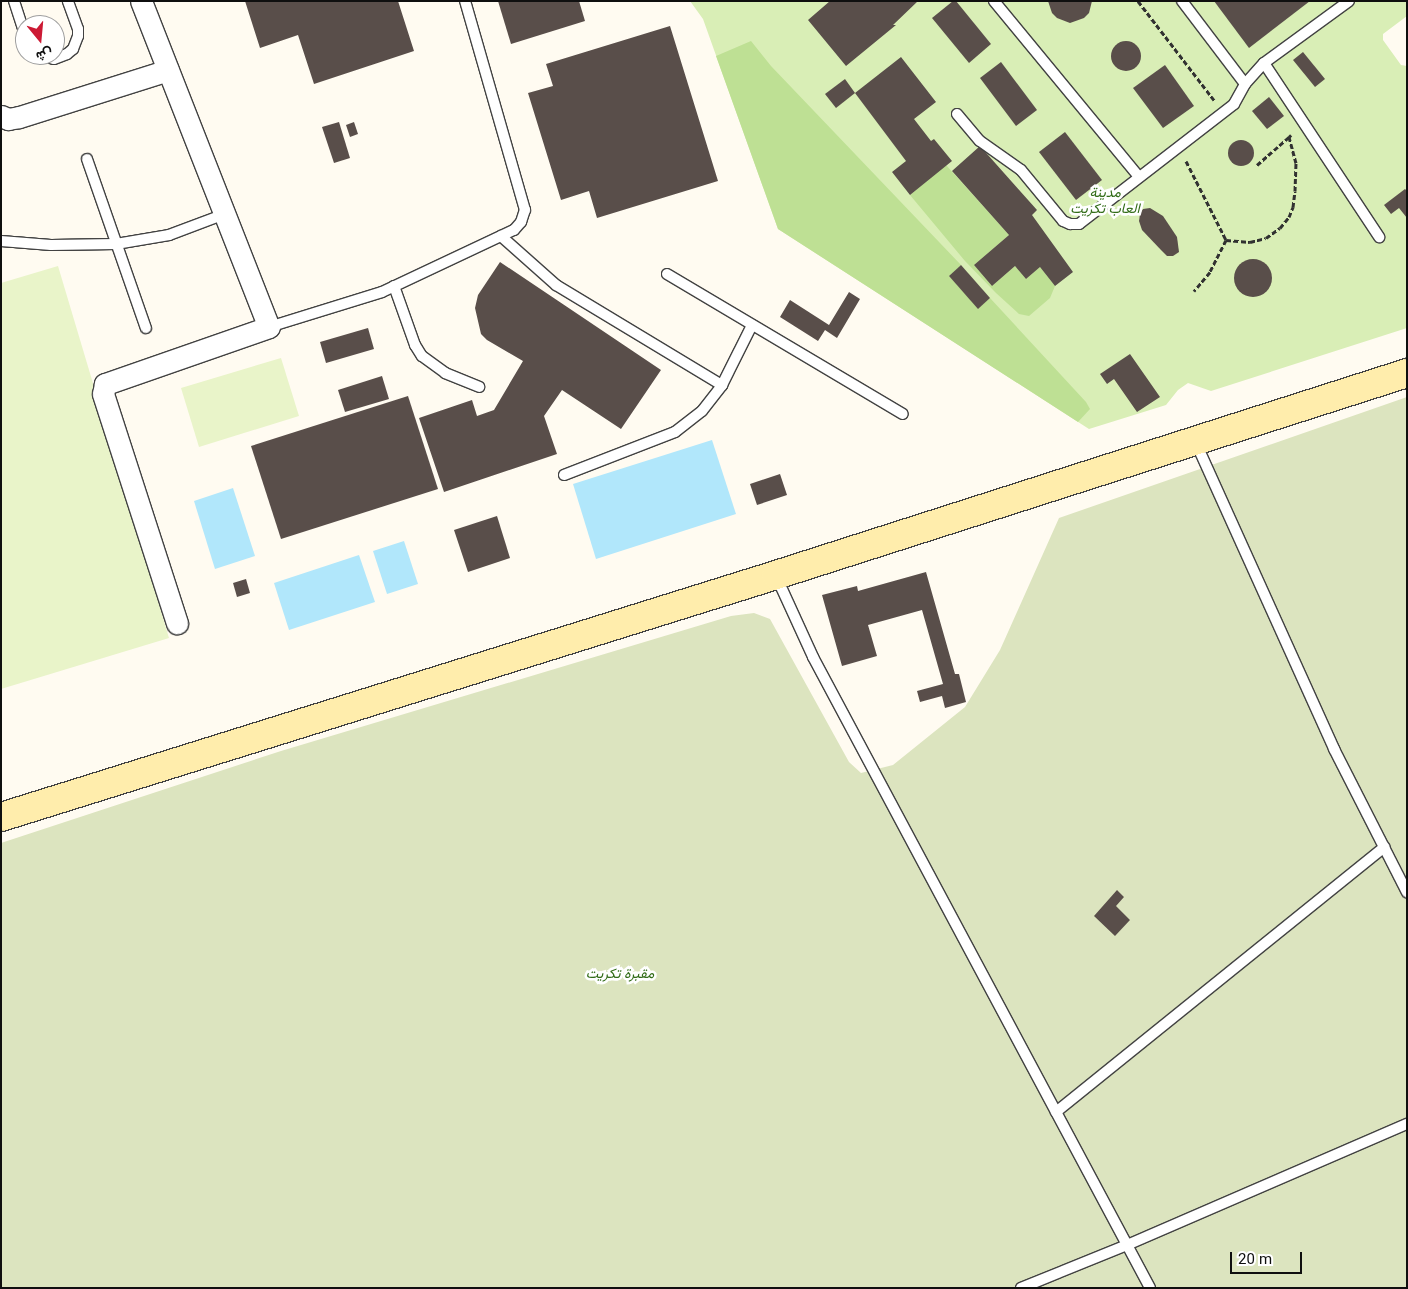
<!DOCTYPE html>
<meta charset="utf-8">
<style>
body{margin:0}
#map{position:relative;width:1408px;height:1289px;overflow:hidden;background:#fffbf1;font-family:Georgia,Vazirmatn,serif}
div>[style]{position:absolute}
.green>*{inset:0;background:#d9eeb6}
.forest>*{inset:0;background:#bee094}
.cemetery>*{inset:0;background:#dce4bf}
.pitch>*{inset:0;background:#e9f4c9}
.water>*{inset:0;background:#b1e7fb}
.building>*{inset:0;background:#594e4a}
.round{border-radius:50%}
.path>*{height:3px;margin-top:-1.5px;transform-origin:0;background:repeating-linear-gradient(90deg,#313131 0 5px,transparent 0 7.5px)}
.roads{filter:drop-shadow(1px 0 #424242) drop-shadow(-1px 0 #424242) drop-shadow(0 1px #424242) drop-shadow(0 -1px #424242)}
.lane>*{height:10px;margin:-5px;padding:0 5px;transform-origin:5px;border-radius:5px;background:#fff}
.street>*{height:21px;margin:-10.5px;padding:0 10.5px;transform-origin:10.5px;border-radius:10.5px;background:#fff}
.secondary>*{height:28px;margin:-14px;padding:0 14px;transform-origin:14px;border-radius:14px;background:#ffedac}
span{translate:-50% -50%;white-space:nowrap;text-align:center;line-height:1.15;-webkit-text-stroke:5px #fff;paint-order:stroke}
.park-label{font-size:14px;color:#336d19;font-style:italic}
.frame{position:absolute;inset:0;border:2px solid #0f0f0f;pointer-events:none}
.north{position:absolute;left:15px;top:15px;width:50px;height:50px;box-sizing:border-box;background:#fff;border:1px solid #9f9f9f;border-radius:50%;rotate:163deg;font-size:14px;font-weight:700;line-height:20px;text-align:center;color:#0f0f0f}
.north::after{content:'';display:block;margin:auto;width:18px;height:22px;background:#cc1a34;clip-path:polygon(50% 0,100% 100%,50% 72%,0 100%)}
.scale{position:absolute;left:1230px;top:1252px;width:72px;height:22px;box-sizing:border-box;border:2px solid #0f0f0f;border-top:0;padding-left:6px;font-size:15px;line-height:18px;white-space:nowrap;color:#0f0f0f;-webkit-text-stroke:4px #fff;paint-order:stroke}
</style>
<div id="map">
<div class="green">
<div style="clip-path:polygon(690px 1px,1407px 1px,1407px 16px,1383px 34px,1383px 40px,1401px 65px,1407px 66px,1407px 328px,1211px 391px,1188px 383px,1178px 390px,1166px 405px,1089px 429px,778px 229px,703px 19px)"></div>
</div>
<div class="forest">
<div style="clip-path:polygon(751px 41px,771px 66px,961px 265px,949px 276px,978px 308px,990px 298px,1086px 402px,1090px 409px,1078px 422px,778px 229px,716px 56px)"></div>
<div style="clip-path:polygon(946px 165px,1009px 235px,974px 265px,992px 286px,1015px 266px,1026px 279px,1040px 267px,1055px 286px,1050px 298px,1029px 316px,1019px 314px,996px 293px,965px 261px,910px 195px)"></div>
</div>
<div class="cemetery">
<div style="clip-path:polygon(1407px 397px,1407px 1288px,1px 1288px,1px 843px,281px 751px,731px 616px,754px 613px,770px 619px,849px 762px,861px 773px,893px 765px,965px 707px,1000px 650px,1059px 518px)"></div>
</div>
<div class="pitch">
<div style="clip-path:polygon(58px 266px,169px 638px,1px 689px,1px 283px)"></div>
<div style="clip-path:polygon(281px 358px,299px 416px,199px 447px,181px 388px)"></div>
</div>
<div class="water">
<div style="clip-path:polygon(712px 440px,736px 514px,596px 559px,573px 484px)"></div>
<div style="clip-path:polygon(233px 488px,255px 556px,215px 569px,194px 501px)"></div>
<div style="clip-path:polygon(404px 541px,418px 584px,387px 594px,373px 551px)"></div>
<div style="clip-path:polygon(359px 555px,375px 602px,289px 630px,274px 583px)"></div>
</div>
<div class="building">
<div style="clip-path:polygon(245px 1px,398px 1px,414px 51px,314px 84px,298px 35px,260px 48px)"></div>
<div style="clip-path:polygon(498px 1px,579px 1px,585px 21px,511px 44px)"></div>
<div style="clip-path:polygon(830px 1px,918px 1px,893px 25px,896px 25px,846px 66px,808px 20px)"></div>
<div style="clip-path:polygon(953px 1px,956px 1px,991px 44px,969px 63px,932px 18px)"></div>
<div style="clip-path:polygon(1048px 1px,1092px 1px,1089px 13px,1084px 18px,1070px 23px,1057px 18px,1052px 13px)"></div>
<div style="clip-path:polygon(1214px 1px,1310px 1px,1249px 48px)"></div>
<div style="clip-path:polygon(670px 26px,718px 181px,597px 218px,589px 191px,561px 200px,528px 93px,553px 86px,546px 64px)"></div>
<div class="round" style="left:1111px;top:41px;width:30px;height:30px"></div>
<div style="clip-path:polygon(1303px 52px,1325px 79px,1315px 87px,1293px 60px)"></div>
<div style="clip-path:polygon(901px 57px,936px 102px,914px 119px,931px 141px,934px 139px,952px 161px,910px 195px,892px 172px,906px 161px,855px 93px)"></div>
<div style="clip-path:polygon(1001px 62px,1037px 110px,1016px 126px,980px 78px)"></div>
<div style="clip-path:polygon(1165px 65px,1194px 106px,1163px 128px,1133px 88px)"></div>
<div style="clip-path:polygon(845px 79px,855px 93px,836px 108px,825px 94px)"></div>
<div style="clip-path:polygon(1269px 97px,1284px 116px,1267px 129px,1252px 111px)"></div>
<div style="clip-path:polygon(339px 122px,350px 158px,334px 163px,322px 127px)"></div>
<div style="clip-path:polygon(354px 122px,358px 134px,350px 137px,346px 125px)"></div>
<div style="clip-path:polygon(1065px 132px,1102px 180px,1076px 200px,1039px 152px)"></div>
<div class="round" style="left:1228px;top:140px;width:26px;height:26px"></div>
<div style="clip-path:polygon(980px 146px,1037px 210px,1032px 215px,1073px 272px,1055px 286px,1040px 267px,1026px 279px,1015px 266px,992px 286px,974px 265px,1009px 235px,952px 171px)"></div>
<div style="clip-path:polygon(1405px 189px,1407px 191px,1407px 218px,1399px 208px,1391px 214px,1384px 205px)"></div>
<div style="clip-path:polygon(1150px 208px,1163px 216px,1177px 237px,1179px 252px,1173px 256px,1167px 256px,1161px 250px,1142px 230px,1139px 221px,1140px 214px,1143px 209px)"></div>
<div class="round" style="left:1234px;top:259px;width:38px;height:38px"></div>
<div style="clip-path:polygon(500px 262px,661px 370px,621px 429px,562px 390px,544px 416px,557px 454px,444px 492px,419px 418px,472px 400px,477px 416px,494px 410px,523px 361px,487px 340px,481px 334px,475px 308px,478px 295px)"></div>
<div style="clip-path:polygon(961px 265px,990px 298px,978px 309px,949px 276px)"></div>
<div style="clip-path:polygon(849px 292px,860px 299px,837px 338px,825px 330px,818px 341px,780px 317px,790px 300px,829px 325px)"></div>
<div style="clip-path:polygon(368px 328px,374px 349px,326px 363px,320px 342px)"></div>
<div style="clip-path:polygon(1130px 354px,1160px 397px,1137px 412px,1114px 379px,1107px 384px,1100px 374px)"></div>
<div style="clip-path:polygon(382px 376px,389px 399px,345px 412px,338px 390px)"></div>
<div style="clip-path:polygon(408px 396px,438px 489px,281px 539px,251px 446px)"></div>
<div style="clip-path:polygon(780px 474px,787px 495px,757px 505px,750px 484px)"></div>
<div style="clip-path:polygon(497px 516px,510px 558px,468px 572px,454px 530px)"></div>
<div style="clip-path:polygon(926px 572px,955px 674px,959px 674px,966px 702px,945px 708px,942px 696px,920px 702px,917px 691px,943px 684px,922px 610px,868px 625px,877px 656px,842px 666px,822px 595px,857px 586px,858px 591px)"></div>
<div style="clip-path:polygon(246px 579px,250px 593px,237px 597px,233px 583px)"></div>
<div style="clip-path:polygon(1117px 890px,1124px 897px,1116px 906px,1130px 920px,1115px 936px,1094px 916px)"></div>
</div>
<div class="path">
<div style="left:1138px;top:1px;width:125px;rotate:52.5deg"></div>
<div style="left:1186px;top:161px;width:89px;rotate:63.1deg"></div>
<div style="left:1226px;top:240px;width:36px;rotate:117deg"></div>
<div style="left:1210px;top:272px;width:25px;rotate:130deg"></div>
<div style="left:1257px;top:165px;width:43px;rotate:-41.2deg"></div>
<div style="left:1226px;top:240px;width:24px;rotate:5deg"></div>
<div style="left:1250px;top:242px;width:16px;rotate:-14deg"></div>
<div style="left:1266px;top:238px;width:17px;rotate:-36deg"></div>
<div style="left:1280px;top:228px;width:14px;rotate:-51deg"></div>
<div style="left:1289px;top:217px;width:11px;rotate:-68deg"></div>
<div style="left:1293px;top:207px;width:16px;rotate:-83deg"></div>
<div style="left:1295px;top:191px;width:28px;rotate:-88deg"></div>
<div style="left:1296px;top:163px;width:27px;rotate:-105deg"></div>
<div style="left:1289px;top:137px;width:3px;rotate:-45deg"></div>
</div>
<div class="roads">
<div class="lane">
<div style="left:14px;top:1px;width:36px;rotate:72deg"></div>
<div style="left:994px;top:1px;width:228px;rotate:50.5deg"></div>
<div style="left:1182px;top:1px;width:104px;rotate:52.8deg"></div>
<div style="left:38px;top:55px;width:16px;rotate:14deg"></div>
<div style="left:54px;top:59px;width:14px;rotate:-21deg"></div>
<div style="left:67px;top:54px;width:8px;rotate:-40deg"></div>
<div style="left:73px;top:49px;width:14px;rotate:-69deg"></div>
<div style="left:78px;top:36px;width:7px;rotate:-90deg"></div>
<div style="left:78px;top:29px;width:30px;rotate:-110deg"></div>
<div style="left:1264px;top:63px;width:209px;rotate:56.5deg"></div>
<div style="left:957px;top:114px;width:35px;rotate:50deg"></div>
<div style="left:980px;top:141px;width:50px;rotate:35.3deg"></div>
<div style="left:1021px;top:170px;width:66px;rotate:50.5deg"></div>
<div style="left:1063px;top:221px;width:8px;rotate:23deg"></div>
<div style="left:1070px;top:224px;width:9px"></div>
<div style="left:1079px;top:224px;width:196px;rotate:-37.7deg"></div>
<div style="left:1234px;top:104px;width:23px;rotate:-61deg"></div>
<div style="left:1245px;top:84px;width:28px;rotate:-48deg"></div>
<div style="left:1264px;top:63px;width:105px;rotate:-36.1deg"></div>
<div style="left:87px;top:159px;width:179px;rotate:70.8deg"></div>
<div style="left:501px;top:236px;width:74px;rotate:41.7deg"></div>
<div style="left:556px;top:285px;width:194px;rotate:31.1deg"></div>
<div style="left:1px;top:241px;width:50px;rotate:4.6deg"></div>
<div style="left:51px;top:245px;width:65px;rotate:-0.9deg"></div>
<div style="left:116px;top:244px;width:54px;rotate:-9.6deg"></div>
<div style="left:169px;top:235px;width:60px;rotate:-20.6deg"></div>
<div style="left:667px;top:274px;width:274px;rotate:30.7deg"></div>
<div style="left:394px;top:286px;width:63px;rotate:70.4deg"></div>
<div style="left:415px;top:345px;width:13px;rotate:58deg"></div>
<div style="left:422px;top:356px;width:29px;rotate:36deg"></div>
<div style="left:445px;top:373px;width:37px;rotate:22deg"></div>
<div style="left:269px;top:327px;width:118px;rotate:-17.2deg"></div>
<div style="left:382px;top:292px;width:146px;rotate:-25.2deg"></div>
<div style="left:514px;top:230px;width:11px;rotate:-49deg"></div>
<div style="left:521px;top:222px;width:13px;rotate:-72deg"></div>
<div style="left:525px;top:210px;width:217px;rotate:-106deg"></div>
<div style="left:1196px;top:443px;width:336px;rotate:65.7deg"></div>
<div style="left:1334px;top:749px;width:161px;rotate:63deg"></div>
<div style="left:564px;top:475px;width:119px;rotate:-21.2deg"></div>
<div style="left:675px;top:432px;width:34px;rotate:-38deg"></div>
<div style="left:702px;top:411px;width:33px;rotate:-52deg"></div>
<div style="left:722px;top:385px;width:67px;rotate:-63.4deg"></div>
<div style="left:776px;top:576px;width:89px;rotate:65.4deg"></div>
<div style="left:813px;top:657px;width:715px;rotate:61.89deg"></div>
<div style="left:1056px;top:1112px;width:422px;rotate:-38.9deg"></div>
<div style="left:1021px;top:1288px;width:114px;rotate:-22.1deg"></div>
<div style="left:1127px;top:1245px;width:305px;rotate:-23.4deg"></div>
</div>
<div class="street">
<div style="left:141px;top:1px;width:350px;rotate:68.6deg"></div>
<div style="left:269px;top:327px;width:174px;rotate:160.8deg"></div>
<div style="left:105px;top:384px;width:10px;rotate:101deg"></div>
<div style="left:103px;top:394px;width:241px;rotate:72.1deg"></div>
<div style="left:1px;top:116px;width:8px;rotate:23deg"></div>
<div style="left:8px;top:119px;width:11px;rotate:-10deg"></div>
<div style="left:19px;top:117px;width:156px;rotate:-17.5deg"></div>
</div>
<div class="secondary">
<div style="left:1px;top:817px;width:812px;rotate:-17.34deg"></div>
<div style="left:776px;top:575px;width:663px;rotate:-17.75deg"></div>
</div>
</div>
<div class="park-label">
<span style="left:1105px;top:202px">مدينة<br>العاب تكريت</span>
<span style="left:620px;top:975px">مقبرة تكريت</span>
</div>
<div class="frame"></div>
<div class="north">ش</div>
<div class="scale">20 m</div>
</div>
